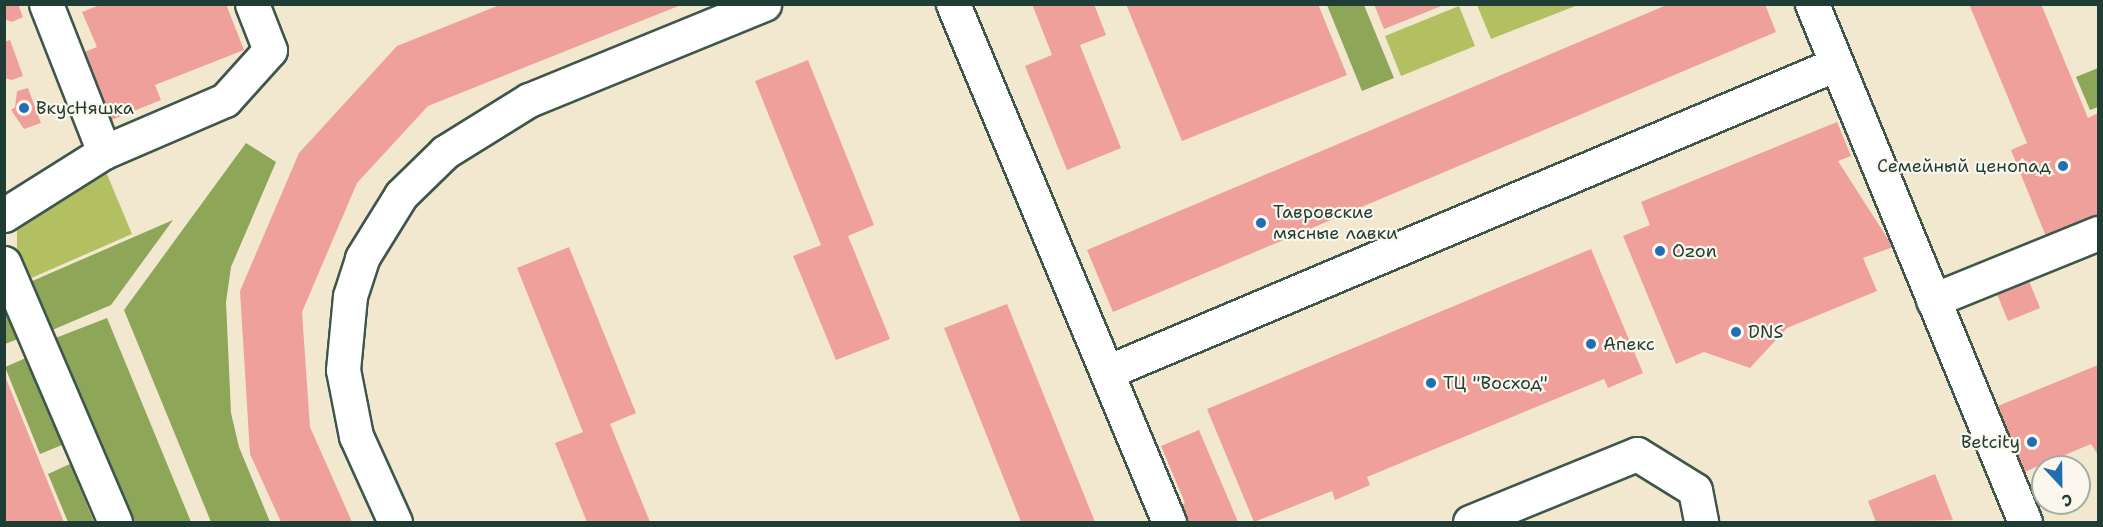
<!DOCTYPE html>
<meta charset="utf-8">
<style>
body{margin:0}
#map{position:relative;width:2103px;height:527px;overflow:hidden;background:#f2e8cf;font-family:"Shantell Sans",sans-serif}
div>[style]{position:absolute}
.green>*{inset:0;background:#b2c062}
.forest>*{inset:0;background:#8da658}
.building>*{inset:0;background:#f0a09a}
.roads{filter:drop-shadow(2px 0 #3f574b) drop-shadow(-2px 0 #3f574b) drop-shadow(0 2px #3f574b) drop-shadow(0 -2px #3f574b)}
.minor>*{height:33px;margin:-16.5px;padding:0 16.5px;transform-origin:16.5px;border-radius:16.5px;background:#fff}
.dots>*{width:16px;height:16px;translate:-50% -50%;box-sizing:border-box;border:3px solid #fbf7ec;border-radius:50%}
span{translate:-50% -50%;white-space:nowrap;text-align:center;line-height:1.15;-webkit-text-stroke:4.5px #fbf7ec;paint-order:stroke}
.poi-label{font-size:18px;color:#1f3d34}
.left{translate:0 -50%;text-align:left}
.right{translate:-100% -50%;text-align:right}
.frame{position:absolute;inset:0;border:6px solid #1f3d34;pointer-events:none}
.north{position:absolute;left:2031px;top:455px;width:60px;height:60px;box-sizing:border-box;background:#fbf7ec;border:2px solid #a3ada2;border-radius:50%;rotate:158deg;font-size:16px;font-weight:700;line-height:24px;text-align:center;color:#1f3d34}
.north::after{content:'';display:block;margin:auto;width:21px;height:27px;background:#1f6fb2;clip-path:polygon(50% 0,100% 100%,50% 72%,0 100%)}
</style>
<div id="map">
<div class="green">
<div style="clip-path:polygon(1477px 5px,1578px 5px,1491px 39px)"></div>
<div style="clip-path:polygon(1459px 6px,1475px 46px,1401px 76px,1385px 36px)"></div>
<div style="clip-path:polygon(106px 172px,132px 234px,29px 279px,17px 248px,17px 226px,36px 203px)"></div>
</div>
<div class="forest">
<div style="clip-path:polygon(1327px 5px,1364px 5px,1394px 78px,1362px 91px)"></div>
<div style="clip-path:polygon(2098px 68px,2098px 107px,2090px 110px,2076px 77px)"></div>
<div style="clip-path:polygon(246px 143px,276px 162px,231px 267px,226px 302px,231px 413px,239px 447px,270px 522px,211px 522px,124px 310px)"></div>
<div style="clip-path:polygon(173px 220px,111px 305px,50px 331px,30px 282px)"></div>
<div style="clip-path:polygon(4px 309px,18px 339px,5px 344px,4px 344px)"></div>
<div style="clip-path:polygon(107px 318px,191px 522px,128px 522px,53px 339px)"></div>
<div style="clip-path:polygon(26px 358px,62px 445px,40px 454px,5px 367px)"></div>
<div style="clip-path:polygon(70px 464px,94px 522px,68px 522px,48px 474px)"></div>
</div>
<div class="building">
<div style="clip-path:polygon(4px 4px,18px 4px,23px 17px,12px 22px,4px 19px)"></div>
<div style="clip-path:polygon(102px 4px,226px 4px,244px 50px,155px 85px,161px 100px,109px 121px,82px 53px,97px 47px,82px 12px)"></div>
<div style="clip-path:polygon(502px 4px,681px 5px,428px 106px,357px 183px,302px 312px,310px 427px,352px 522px,281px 522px,250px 454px,240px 291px,299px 153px,397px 46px)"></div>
<div style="clip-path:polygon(1032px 4px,1094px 4px,1106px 35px,1080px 45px,1121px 148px,1067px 170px,1025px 66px,1052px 55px)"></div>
<div style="clip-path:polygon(1126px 4px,1318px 4px,1347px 75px,1182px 141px)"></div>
<div style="clip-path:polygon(1374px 4px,1444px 4px,1444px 5px,1384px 29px)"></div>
<div style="clip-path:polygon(1669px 4px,1765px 4px,1776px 32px,1113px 312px,1087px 250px)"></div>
<div style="clip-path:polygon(1969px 4px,2041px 4px,2088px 118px,2098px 113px,2098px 218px,2047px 239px,2011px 150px,2027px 143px)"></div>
<div style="clip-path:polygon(10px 40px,23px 76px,12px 80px,4px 78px,4px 42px)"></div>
<div style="clip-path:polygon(808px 60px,874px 225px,848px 236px,890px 339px,836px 360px,793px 256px,821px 245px,755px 81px)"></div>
<div style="clip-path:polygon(28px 88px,41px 123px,24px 129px,11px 110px,15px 107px,17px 91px)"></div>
<div style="clip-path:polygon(1837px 122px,1851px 156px,1838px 161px,1893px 247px,1863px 258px,1877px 291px,1787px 328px,1750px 368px,1704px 352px,1676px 364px,1623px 236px,1650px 225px,1641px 202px)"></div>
<div style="clip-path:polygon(569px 247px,636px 413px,610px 424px,650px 522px,587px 522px,555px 443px,583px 432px,517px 268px)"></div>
<div style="clip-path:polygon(1591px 249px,1643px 373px,1608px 388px,1604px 379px,1367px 477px,1370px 485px,1335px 500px,1332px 491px,1254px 522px,1207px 409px)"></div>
<div style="clip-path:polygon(2029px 281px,2040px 308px,2008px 321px,1997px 294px)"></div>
<div style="clip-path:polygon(1007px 304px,1095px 522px,1021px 522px,944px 328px)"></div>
<div style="clip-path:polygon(2098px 365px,2098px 455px,2091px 444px,2015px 476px,1988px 410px)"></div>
<div style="clip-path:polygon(4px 376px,5px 376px,64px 522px,4px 522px)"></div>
<div style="clip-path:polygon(1199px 430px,1238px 522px,1179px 522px,1173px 508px,1185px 503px,1161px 446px)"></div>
<div style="clip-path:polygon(1935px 474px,1953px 520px,1876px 522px,1868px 501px)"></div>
</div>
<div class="roads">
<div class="minor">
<div style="left:953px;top:4px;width:561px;rotate:67.36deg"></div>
<div style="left:1812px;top:4px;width:560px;rotate:67.65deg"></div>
<div style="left:104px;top:152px;width:132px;rotate:-23.3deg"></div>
<div style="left:225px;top:100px;width:67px;rotate:-48deg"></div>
<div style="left:270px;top:50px;width:49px;rotate:-111.4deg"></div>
<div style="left:4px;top:215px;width:118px;rotate:-32.2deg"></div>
<div style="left:104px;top:152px;width:159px;rotate:-111.4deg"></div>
<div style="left:4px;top:263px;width:282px;rotate:66.8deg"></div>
<div style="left:1933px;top:300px;width:178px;rotate:-22.1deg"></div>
<div style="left:1107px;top:372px;width:791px;rotate:-22.9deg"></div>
<div style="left:395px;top:522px;width:94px;rotate:-114.4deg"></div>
<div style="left:356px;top:436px;width:67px;rotate:-101.1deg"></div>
<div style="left:343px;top:370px;width:74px;rotate:-84.6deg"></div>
<div style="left:350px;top:296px;width:40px;rotate:-72deg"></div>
<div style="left:362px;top:258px;width:74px;rotate:-58.2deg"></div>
<div style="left:401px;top:195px;width:62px;rotate:-44.3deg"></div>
<div style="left:445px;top:152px;width:99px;rotate:-31.8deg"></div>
<div style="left:529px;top:100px;width:254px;rotate:-22.2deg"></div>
<div style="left:1470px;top:522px;width:180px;rotate:-22.2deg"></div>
<div style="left:1637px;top:454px;width:68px;rotate:31.8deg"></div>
<div style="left:1695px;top:490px;width:33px;rotate:79deg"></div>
</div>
</div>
<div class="dots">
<div style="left:24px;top:108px;background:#1f6fb2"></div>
<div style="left:2063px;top:166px;background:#1f6fb2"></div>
<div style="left:1261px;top:223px;background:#1f6fb2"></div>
<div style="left:1660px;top:251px;background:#1f6fb2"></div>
<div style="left:1736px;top:332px;background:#1f6fb2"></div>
<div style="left:1591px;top:344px;background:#1f6fb2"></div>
<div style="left:1431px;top:383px;background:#1f6fb2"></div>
<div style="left:2032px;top:442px;background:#1f6fb2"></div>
</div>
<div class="poi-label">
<span class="left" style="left:36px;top:108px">ВкусНяшка</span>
<span class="right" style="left:2051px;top:166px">Семейный ценопад</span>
<span class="left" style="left:1273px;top:223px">Тавровские<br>мясные лавки</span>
<span class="left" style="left:1672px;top:251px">Ozon</span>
<span class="left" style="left:1748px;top:332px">DNS</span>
<span class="left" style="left:1603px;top:344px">Апекс</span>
<span class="left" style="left:1443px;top:383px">ТЦ "Восход"</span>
<span class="right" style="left:2020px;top:442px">Betcity</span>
</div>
<div class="frame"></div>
<div class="north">С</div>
</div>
